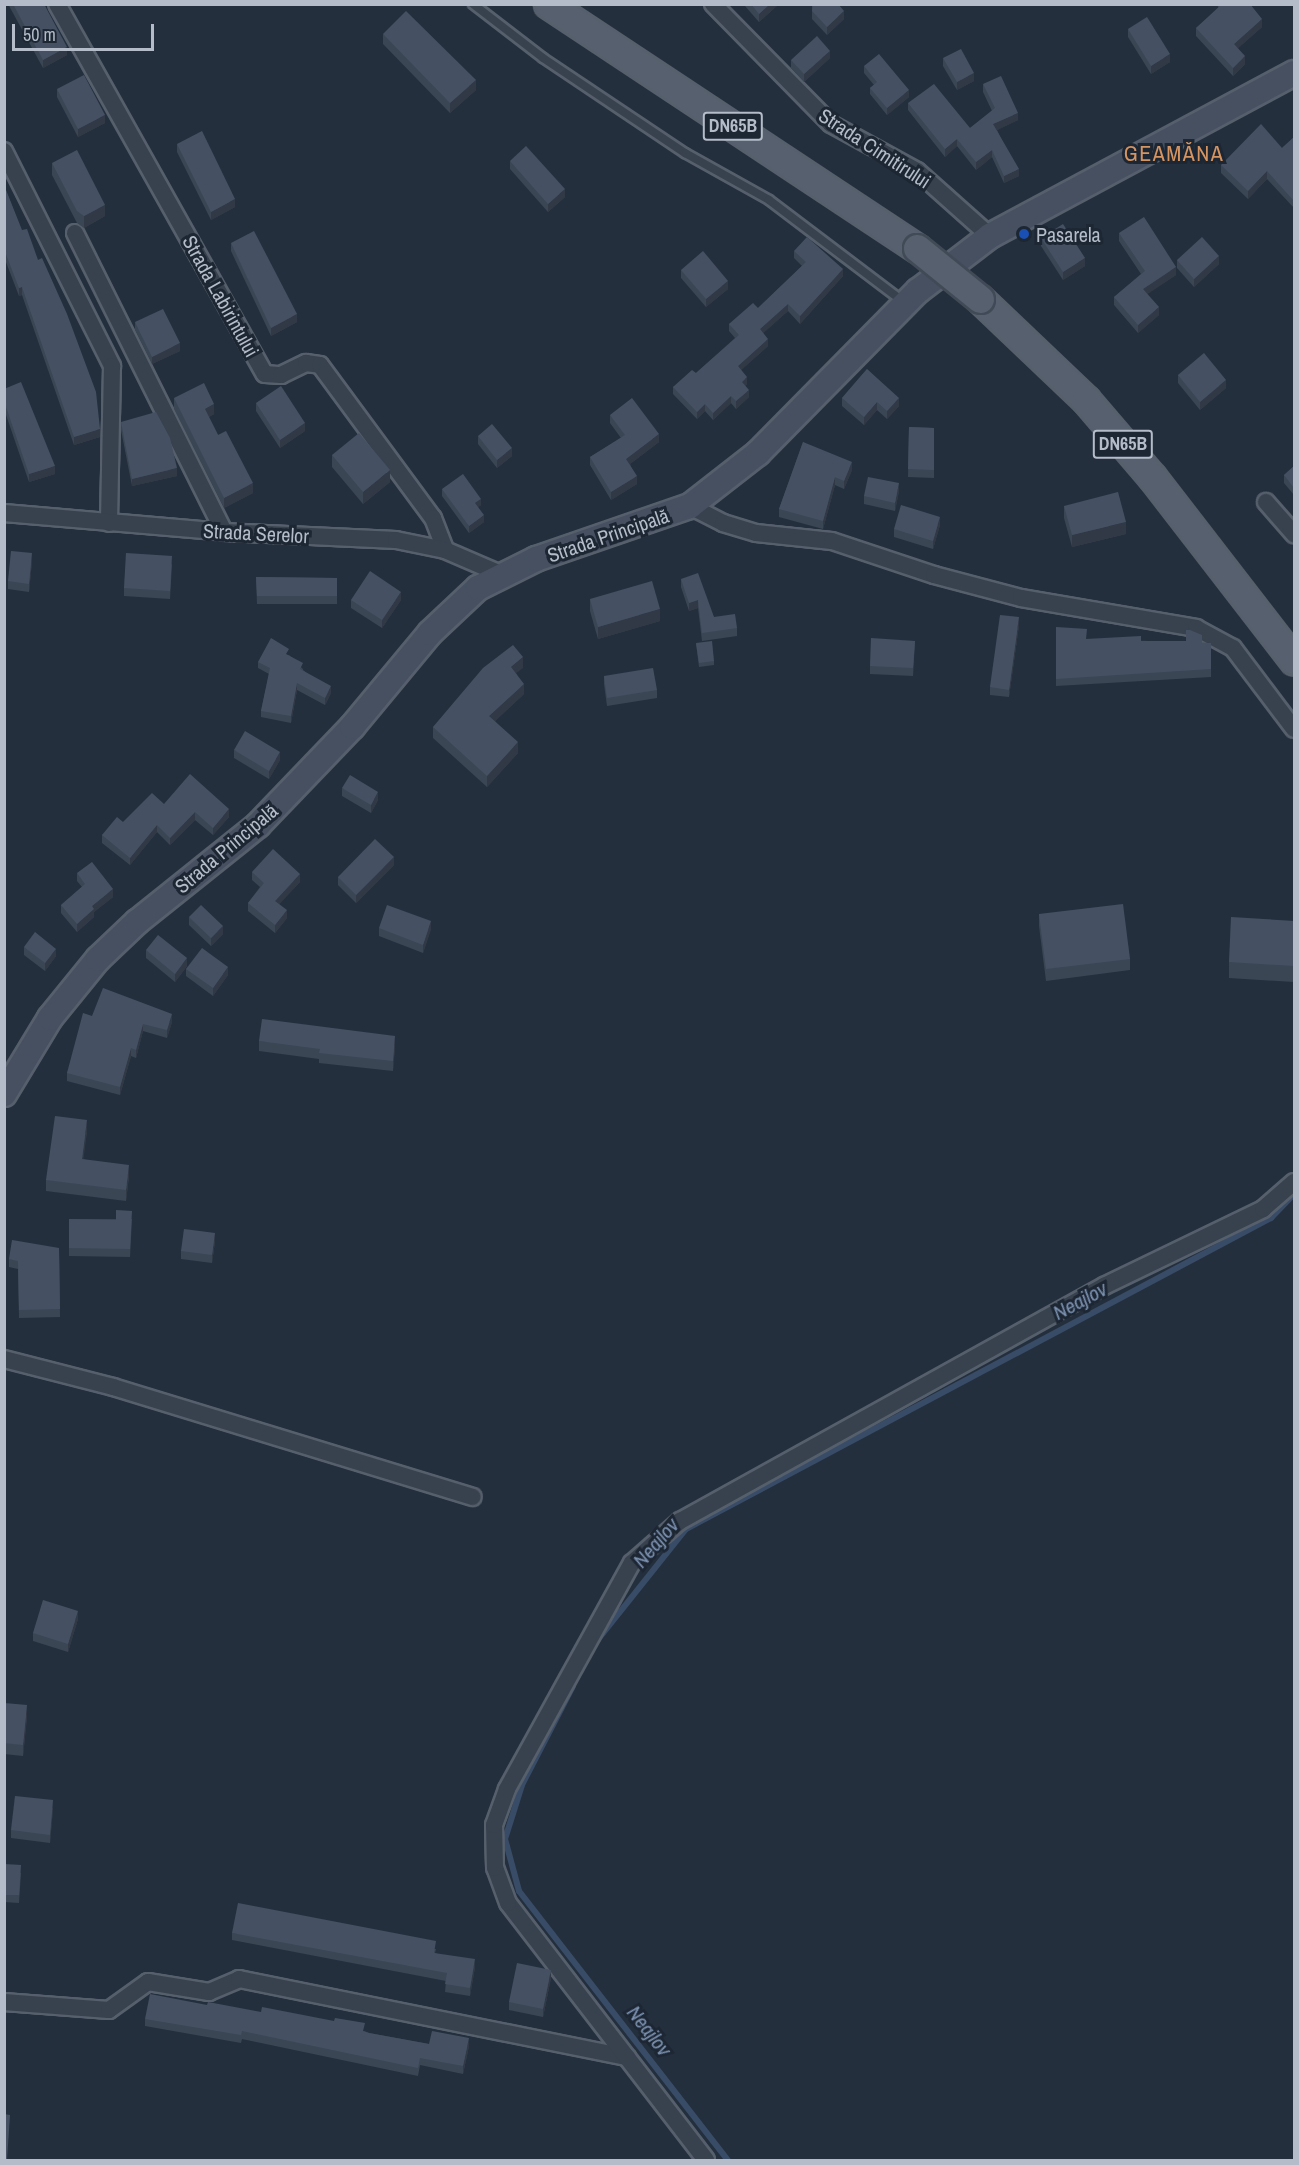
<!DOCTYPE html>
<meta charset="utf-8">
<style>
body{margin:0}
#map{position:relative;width:1299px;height:2165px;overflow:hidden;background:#242f3e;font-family:"Archivo Narrow",sans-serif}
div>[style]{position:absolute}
.stream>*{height:6px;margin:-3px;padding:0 3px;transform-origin:3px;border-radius:3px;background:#394c67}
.roads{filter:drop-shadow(2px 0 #565f6c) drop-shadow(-2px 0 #565f6c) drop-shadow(0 2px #565f6c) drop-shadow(0 -2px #565f6c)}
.service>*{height:8px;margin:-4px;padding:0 4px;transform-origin:4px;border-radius:4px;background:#38414e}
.minor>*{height:16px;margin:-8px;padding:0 8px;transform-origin:8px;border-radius:8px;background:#38414e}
.secondary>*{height:24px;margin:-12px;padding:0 12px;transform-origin:12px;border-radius:12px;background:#465061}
.primary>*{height:27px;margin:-13.5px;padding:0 13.5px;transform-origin:13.5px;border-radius:13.5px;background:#56606e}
.bridges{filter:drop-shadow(2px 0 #414a57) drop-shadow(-2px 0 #414a57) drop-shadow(0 2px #414a57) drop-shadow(0 -2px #414a57)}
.primary-bridge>*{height:27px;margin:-13.5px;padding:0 13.5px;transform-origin:13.5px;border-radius:13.5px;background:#56606e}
.wall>*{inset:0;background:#3b4654}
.shaded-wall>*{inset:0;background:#303945}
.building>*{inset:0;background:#455162}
.dots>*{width:16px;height:16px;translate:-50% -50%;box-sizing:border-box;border:3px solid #1d2633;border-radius:50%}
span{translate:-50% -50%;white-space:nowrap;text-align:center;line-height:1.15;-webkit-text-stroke:6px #1d2633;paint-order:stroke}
.shield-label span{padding:2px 4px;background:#1d2633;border:2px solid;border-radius:4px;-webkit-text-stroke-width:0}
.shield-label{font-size:18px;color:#b4bcc9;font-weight:700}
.street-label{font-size:20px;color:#b4bcc9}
.poi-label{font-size:20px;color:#b4bcc9}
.left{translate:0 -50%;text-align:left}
.water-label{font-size:21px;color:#7c92b1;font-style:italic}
.quarter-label{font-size:22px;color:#d59563;letter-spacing:1.5px}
.frame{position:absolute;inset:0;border:6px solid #b4bcc9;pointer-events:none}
.scale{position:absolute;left:12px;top:24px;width:142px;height:27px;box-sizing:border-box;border:3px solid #b4bcc9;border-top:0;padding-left:8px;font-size:18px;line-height:21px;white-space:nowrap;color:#b4bcc9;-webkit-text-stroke:4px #1d2633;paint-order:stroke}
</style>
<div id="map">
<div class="stream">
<div style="left:596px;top:1642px;width:144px;rotate:-51.5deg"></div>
<div style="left:686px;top:1529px;width:663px;rotate:-28deg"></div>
<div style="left:1271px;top:1218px;width:33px;rotate:-46deg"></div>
<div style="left:573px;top:1686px;width:111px;rotate:117.3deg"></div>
<div style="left:522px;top:1785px;width:57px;rotate:107.5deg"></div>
<div style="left:505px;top:1839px;width:54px;rotate:74.9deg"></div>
<div style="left:519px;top:1891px;width:341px;rotate:52.2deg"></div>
</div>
<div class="roads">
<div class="service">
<div style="left:473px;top:4px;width:88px;rotate:37.6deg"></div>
<div style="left:543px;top:58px;width:171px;rotate:33.8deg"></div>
<div style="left:685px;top:153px;width:96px;rotate:29.2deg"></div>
<div style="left:769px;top:200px;width:169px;rotate:37.1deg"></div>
</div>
<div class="minor">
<div style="left:57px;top:4px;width:424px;rotate:60.7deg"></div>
<div style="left:265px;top:374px;width:16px;rotate:4deg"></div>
<div style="left:281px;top:375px;width:28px;rotate:-26deg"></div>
<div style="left:306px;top:363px;width:14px;rotate:8deg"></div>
<div style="left:320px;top:365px;width:190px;rotate:53.6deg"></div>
<div style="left:433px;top:518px;width:34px;rotate:69deg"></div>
<div style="left:713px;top:4px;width:168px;rotate:45.5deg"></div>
<div style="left:831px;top:124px;width:98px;rotate:28.7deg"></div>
<div style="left:917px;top:171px;width:98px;rotate:41.7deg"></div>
<div style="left:4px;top:151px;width:241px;rotate:63.3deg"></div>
<div style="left:112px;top:366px;width:157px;rotate:91.1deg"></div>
<div style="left:75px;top:233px;width:334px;rotate:63.5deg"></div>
<div style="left:1266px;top:502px;width:43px;rotate:48.8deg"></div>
<div style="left:690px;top:506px;width:37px;rotate:27deg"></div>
<div style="left:723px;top:523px;width:34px;rotate:17deg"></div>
<div style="left:756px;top:533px;width:76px;rotate:6deg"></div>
<div style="left:832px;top:541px;width:108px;rotate:18.4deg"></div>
<div style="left:934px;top:575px;width:90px;rotate:14.8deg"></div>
<div style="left:1021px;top:598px;width:178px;rotate:9.7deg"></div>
<div style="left:1196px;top:628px;width:42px;rotate:28.4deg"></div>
<div style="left:1233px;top:648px;width:101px;rotate:53deg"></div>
<div style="left:4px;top:513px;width:221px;rotate:4.9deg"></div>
<div style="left:224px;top:532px;width:172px;rotate:2.7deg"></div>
<div style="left:396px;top:540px;width:50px;rotate:11.5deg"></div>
<div style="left:445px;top:550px;width:63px;rotate:23.3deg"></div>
<div style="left:4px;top:1359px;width:113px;rotate:14.4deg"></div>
<div style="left:113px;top:1387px;width:376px;rotate:17deg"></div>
<div style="left:4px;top:2002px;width:105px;rotate:4.4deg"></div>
<div style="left:109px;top:2010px;width:48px;rotate:-35.7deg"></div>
<div style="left:148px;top:1982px;width:62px;rotate:9.3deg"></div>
<div style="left:209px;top:1992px;width:33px;rotate:-23deg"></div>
<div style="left:239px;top:1979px;width:396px;rotate:11.4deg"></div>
<div style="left:706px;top:2160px;width:324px;rotate:-127.6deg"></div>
<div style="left:508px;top:1903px;width:37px;rotate:-110deg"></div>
<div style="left:495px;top:1868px;width:43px;rotate:-91.3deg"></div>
<div style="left:494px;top:1825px;width:38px;rotate:-70deg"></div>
<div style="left:507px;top:1789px;width:258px;rotate:-61.1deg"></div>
<div style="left:632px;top:1563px;width:64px;rotate:-41.2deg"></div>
<div style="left:680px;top:1521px;width:485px;rotate:-29deg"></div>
<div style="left:1104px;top:1286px;width:177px;rotate:-25.8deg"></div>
<div style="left:1263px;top:1209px;width:41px;rotate:-41.1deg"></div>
</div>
<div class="secondary">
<div style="left:4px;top:1094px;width:89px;rotate:-58.8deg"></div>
<div style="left:50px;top:1018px;width:76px;rotate:-50.9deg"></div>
<div style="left:98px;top:959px;width:54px;rotate:-43.5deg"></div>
<div style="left:137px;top:922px;width:155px;rotate:-38.7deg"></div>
<div style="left:258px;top:825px;width:136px;rotate:-46.2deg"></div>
<div style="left:352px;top:727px;width:122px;rotate:-50.3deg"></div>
<div style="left:430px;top:633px;width:66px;rotate:-43.2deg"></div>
<div style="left:478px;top:588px;width:65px;rotate:-26.6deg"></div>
<div style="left:536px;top:559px;width:163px;rotate:-19deg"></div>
<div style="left:690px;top:506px;width:86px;rotate:-37.9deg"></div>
<div style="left:758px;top:453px;width:228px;rotate:-45.4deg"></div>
<div style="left:918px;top:291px;width:91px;rotate:-37.4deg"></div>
<div style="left:990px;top:236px;width:345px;rotate:-28.2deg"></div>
</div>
<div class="primary">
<div style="left:548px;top:4px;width:442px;rotate:33.5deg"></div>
<div style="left:980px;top:299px;width:146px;rotate:43.6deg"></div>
<div style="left:1086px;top:400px;width:101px;rotate:49.4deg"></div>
<div style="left:1152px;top:477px;width:232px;rotate:52.3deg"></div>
</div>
</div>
<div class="bridges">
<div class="primary-bridge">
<div style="left:917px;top:248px;width:81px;rotate:39deg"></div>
</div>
</div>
<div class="wall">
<div style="clip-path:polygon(8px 4px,44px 4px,67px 55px,43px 68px)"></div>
<div style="clip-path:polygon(745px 4px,779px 4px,759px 22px,745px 6px)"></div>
<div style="clip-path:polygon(1216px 4px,1250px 4px,1262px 27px,1238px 48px,1245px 64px,1233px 76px,1196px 36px,1196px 28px,1219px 8px)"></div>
<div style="clip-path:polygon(812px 5px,844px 19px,827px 35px,812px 19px)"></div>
<div style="clip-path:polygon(1128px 29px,1170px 62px,1151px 74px,1128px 37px)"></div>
<div style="clip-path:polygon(383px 34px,476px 90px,450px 113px,383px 44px)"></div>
<div style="clip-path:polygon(830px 58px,804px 82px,791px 68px,791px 60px)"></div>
<div style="clip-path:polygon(943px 58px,974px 81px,957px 90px,943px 66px)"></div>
<div style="clip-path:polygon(864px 66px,909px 97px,887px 115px,870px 94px,870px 88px,874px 85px,864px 73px)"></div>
<div style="clip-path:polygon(983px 84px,1018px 120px,997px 130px,1019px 176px,1004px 183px,992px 157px,976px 170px,957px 146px,945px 157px,908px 110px,908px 103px,970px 128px,992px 111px,983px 92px)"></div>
<div style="clip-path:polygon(57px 89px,105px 123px,78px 137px,57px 97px)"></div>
<div style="clip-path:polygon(1294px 137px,1294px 208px,1267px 179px,1248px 199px,1221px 173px,1221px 165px,1282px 148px)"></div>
<div style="clip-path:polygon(177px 144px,235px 207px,211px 220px,177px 152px)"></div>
<div style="clip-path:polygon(510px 161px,565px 197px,548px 212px,510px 169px)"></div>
<div style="clip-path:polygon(52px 163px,105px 216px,84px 228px,77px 223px,52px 175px)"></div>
<div style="clip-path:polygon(4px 185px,100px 437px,74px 445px,22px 295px,19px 296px,4px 257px)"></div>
<div style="clip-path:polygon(1119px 233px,1176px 275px,1147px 294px,1159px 315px,1138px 333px,1114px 305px,1114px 297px,1141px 274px,1119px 241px)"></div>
<div style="clip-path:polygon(1041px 238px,1085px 266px,1063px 280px,1041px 246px)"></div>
<div style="clip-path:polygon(231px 243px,297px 322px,271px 336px,231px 251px)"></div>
<div style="clip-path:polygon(794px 251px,843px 276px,800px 324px,788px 311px,763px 333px,768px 346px,741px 370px,747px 384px,745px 386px,749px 397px,736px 409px,731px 403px,713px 420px,705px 411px,697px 419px,673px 394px,673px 387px,696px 373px,735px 338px,729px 331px,729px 324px,758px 308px,802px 266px,794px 258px)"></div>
<div style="clip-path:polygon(1177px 260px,1219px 264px,1194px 287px,1177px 268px)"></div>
<div style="clip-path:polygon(681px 270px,728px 289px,706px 307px,681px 278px)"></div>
<div style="clip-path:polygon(135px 322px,180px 351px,152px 364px,135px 330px)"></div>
<div style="clip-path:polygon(867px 369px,899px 406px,887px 419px,877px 410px,864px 425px,842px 406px,842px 398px)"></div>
<div style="clip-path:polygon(1178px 375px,1226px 388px,1200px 410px,1178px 383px)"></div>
<div style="clip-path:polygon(4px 389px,55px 474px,29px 482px,4px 409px)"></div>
<div style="clip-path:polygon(174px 398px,214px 414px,209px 417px,218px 435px,253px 493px,224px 508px,174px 409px)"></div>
<div style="clip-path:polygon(256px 403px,305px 431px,280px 448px,256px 411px)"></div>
<div style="clip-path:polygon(610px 415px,659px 442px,630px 464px,637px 484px,611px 500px,590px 465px,590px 457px,621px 438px,610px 423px)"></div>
<div style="clip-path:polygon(121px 422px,177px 476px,132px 486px,121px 430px)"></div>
<div style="clip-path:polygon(909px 427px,934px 428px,934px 478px,908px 477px)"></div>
<div style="clip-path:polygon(478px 436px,512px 456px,497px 468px,478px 444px)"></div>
<div style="clip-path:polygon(803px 442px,852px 470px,844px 489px,835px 485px,823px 529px,779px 517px,779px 509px)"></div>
<div style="clip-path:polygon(332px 455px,390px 482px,363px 504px,332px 467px)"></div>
<div style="clip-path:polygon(1294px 466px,1294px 495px,1284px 483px,1284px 475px)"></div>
<div style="clip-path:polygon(442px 489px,481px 505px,478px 507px,484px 522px,469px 533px,442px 496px)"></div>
<div style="clip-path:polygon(899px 491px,895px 511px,864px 504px,864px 496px)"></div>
<div style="clip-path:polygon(1064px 506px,1126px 534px,1072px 547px,1064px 518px)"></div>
<div style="clip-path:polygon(940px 525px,933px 549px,894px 537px,894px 529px)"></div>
<div style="clip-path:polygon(32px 561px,29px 592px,8px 589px,8px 581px)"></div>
<div style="clip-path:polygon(172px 564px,170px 599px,124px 596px,124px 588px)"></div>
<div style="clip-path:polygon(256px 577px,337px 578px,337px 604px,257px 604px)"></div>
<div style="clip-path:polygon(681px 579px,714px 617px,737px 628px,737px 636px,702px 641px,698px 608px,689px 611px,681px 587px)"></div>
<div style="clip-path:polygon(590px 599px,660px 621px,598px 639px,590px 611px)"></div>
<div style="clip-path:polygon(351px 600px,401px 600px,382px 628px,351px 608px)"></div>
<div style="clip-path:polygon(1019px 625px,1009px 697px,990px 695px,990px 687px)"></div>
<div style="clip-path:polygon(1056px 627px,1086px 639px,1211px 643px,1211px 677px,1056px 686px)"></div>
<div style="clip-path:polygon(915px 641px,913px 676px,870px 674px,870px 666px)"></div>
<div style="clip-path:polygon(696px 643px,714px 661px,714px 665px,699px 667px)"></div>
<div style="clip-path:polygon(289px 655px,303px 669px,303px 670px,331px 693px,325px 705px,297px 690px,291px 723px,261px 717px,261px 711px,269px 674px,258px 668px,258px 662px)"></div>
<div style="clip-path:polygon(523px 668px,516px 673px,524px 694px,495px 721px,518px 753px,487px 787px,433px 738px,433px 727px)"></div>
<div style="clip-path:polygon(604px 676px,657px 690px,657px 698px,607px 706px,604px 684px)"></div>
<div style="clip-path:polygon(234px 750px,280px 760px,269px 779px,234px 758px)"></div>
<div style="clip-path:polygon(342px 788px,378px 800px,371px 813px,342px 796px)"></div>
<div style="clip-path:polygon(164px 804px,229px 817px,213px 835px,195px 820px,170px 845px,157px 832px,130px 865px,102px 843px,102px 835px,123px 822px)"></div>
<div style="clip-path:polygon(394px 865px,356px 903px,338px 885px,338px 877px)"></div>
<div style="clip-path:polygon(252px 872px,300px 882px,279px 904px,287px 918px,275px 933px,248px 911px,248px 903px,260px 887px,252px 880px)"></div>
<div style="clip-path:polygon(77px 873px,113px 897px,94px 912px,94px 917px,77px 932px,61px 913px,61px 905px,82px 887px,77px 881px)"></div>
<div style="clip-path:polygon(1039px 914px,1130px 959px,1130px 970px,1046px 981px,1039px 926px)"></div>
<div style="clip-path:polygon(189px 917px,223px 934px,211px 946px,189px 925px)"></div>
<div style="clip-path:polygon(1294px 921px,1294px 982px,1229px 978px,1229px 962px)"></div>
<div style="clip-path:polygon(379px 928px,431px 929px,423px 953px,379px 936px)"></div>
<div style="clip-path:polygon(24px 947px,56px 956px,45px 971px,24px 955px)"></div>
<div style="clip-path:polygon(146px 950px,187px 966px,175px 982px,146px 958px)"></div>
<div style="clip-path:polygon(186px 969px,228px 975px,213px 996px,186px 976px)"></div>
<div style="clip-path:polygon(92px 1016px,172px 1022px,167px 1038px,143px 1031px,136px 1058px,131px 1056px,120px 1095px,67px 1081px,67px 1073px)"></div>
<div style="clip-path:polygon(259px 1041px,395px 1046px,393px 1071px,319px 1063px,319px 1059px,259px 1051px)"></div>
<div style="clip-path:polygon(87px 1131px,83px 1159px,129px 1176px,126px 1201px,46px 1191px,46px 1180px)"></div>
<div style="clip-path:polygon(69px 1219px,132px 1219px,130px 1257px,69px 1256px)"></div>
<div style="clip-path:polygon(215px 1241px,212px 1263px,181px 1259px,181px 1251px)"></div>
<div style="clip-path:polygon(59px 1248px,60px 1317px,19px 1318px,18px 1269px,9px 1267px,9px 1259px)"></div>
<div style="clip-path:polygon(78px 1619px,68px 1652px,33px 1641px,33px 1633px)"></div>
<div style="clip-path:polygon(4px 1703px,27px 1716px,23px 1756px,4px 1754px)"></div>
<div style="clip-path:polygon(53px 1808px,50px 1843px,11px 1838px,11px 1830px)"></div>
<div style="clip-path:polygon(4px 1864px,21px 1873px,19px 1903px,4px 1902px)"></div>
<div style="clip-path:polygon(232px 1933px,436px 1949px,435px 1953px,475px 1967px,470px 1996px,445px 1992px,446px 1981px,232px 1940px)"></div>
<div style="clip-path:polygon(551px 1978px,543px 2017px,509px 2010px,509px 2002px)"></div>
<div style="clip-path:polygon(207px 2005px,364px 2031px,369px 2033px,429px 2044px,469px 2046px,463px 2074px,420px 2065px,418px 2076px,242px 2039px,241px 2043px,145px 2026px,145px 2019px)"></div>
</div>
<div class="shaded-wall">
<div style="clip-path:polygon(770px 4px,779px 4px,759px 22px,759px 14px)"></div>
<div style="clip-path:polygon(844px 11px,844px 19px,827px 35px,827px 27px)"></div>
<div style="clip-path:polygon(1262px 19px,1262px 27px,1234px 52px,1234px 44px)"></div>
<div style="clip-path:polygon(67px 47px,67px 55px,43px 68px,43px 60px)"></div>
<div style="clip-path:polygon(830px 51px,830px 58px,804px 82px,804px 74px)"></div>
<div style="clip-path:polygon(1170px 54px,1170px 62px,1151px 74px,1151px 66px)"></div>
<div style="clip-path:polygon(1245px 56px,1245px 64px,1233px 76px,1233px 68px)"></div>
<div style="clip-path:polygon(974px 73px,974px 81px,957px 90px,957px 82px)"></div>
<div style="clip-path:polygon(476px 80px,476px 90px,450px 113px,450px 103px)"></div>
<div style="clip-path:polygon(909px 90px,909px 97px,887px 115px,887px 108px)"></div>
<div style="clip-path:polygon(1018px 113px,1018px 120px,993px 132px,993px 124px)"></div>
<div style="clip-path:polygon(105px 115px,105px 123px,78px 137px,78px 129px)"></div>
<div style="clip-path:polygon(957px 139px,957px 146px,945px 157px,945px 149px)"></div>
<div style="clip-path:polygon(992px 150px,992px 157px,976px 170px,976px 162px)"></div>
<div style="clip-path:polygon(1019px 169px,1019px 176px,1004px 183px,1004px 176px)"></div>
<div style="clip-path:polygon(1267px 171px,1267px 179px,1248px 199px,1248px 191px)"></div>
<div style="clip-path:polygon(565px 189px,565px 197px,548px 212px,548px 204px)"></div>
<div style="clip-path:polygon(235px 199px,235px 207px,211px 220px,211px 212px)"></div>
<div style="clip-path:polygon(105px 205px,105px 216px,84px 228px,84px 216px)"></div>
<div style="clip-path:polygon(1219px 256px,1219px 264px,1194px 287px,1194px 279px)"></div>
<div style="clip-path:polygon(1085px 258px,1085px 266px,1063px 280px,1063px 272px)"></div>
<div style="clip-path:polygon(1176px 267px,1176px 275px,1143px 297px,1143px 289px)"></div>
<div style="clip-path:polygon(843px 269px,843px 276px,800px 324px,800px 316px)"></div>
<div style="clip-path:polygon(728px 281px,728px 289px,706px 307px,706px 299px)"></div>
<div style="clip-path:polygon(22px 287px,22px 295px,19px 296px,19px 288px)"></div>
<div style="clip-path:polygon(788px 304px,788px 311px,760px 336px,760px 329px)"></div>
<div style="clip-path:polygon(1159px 307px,1159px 315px,1138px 333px,1138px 325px)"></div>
<div style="clip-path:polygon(297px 314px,297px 322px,271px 336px,271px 328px)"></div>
<div style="clip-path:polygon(768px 339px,768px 346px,738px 373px,738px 366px)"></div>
<div style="clip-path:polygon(180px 343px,180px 351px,152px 364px,152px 357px)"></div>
<div style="clip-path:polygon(747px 377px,747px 384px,742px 389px,742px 382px)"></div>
<div style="clip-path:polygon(1226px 380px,1226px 388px,1200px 410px,1200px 402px)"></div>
<div style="clip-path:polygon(749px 390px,749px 397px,736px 409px,736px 401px)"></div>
<div style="clip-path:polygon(731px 396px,731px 403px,713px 420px,713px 413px)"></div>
<div style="clip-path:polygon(899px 398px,899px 406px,887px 419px,887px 411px)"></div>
<div style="clip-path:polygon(877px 402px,877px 410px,864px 425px,864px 417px)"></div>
<div style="clip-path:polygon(214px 404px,214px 414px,205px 419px,205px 409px)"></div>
<div style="clip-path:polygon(705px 404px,705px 411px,697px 419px,697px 412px)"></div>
<div style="clip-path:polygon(305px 423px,305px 431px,280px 448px,280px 440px)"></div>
<div style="clip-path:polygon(100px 429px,100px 437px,74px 445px,74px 437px)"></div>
<div style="clip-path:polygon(659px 434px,659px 442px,626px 467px,626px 459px)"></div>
<div style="clip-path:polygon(512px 448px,512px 456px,497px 468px,497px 460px)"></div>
<div style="clip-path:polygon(852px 462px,852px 470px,844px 489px,844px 481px)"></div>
<div style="clip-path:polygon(55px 466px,55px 474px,29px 482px,29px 474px)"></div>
<div style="clip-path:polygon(177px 468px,177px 476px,132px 486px,132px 479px)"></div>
<div style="clip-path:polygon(390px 470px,390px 482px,363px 504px,363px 492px)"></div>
<div style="clip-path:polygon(637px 476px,637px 484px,611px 500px,611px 492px)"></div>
<div style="clip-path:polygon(835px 477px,835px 485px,823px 529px,823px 521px)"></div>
<div style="clip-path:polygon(253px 483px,253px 493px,224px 508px,224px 498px)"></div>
<div style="clip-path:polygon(899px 483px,899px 491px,895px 511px,895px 503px)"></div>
<div style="clip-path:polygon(481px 499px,481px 505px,475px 510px,475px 503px)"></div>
<div style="clip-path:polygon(484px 515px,484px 522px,469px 533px,469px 526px)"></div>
<div style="clip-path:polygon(940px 517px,940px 525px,933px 549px,933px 541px)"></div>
<div style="clip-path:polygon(1126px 522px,1126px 534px,1072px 547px,1072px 535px)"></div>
<div style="clip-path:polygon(32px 553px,32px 561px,29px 592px,29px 584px)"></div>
<div style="clip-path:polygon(401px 592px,401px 600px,382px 628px,382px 620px)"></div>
<div style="clip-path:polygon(698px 600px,698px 608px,689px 611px,689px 603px)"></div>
<div style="clip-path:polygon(660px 609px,660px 621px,598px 639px,598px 627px)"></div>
<div style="clip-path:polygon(1019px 617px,1019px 625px,1009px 697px,1009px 690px)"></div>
<div style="clip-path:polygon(523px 657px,523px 668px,511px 677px,511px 667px)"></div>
<div style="clip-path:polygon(297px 683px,297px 690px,291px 723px,291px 716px)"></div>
<div style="clip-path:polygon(524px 684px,524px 694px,489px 727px,489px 716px)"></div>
<div style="clip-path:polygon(331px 686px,331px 693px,325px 705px,325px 698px)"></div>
<div style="clip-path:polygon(518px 742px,518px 753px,487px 787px,487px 776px)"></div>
<div style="clip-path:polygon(280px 752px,280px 760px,269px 779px,269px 771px)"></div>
<div style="clip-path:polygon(378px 792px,378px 800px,371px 813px,371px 805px)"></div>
<div style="clip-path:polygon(229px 809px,229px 817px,213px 835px,213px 828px)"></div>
<div style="clip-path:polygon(195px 812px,195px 820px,170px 845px,170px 838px)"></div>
<div style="clip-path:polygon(157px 825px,157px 832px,130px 865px,130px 858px)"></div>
<div style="clip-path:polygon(394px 857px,394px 865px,356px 903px,356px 895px)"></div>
<div style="clip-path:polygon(300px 874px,300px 882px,275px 909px,275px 901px)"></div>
<div style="clip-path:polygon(113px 889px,113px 897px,94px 912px,94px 917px,77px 932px,77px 924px,92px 906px)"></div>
<div style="clip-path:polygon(287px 910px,287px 918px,275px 933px,275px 925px)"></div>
<div style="clip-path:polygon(431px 921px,431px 929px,423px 953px,423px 945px)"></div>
<div style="clip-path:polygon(223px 926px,223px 934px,211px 946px,211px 938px)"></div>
<div style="clip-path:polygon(56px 949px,56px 956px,45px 971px,45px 963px)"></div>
<div style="clip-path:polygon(187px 958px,187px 966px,175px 982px,175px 974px)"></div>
<div style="clip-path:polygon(228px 967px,228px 975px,213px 996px,213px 988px)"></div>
<div style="clip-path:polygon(172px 1014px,172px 1022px,167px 1038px,167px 1030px)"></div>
<div style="clip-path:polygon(143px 1024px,143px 1031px,136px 1058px,136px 1050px)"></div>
<div style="clip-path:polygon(395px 1036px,395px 1046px,393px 1071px,393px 1061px)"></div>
<div style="clip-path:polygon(131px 1048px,131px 1056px,120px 1095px,120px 1087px)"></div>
<div style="clip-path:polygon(87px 1120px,87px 1131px,82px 1170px,82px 1159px)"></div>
<div style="clip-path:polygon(129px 1165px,129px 1176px,126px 1201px,126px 1190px)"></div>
<div style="clip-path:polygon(215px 1233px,215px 1241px,212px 1263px,212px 1255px)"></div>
<div style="clip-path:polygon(78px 1611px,78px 1619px,68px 1652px,68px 1644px)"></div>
<div style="clip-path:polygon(27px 1705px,27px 1716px,23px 1756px,23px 1745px)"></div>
<div style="clip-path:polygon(53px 1800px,53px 1808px,50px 1843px,50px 1835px)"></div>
<div style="clip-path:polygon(475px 1959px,475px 1967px,470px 1996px,470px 1988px)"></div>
<div style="clip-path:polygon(551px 1970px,551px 1978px,543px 2017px,543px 2009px)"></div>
<div style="clip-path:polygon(469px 2038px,469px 2046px,463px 2074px,463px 2066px)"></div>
</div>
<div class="building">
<div style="clip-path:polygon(13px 4px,44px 4px,67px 47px,43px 60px)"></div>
<div style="clip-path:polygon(751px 4px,770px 4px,759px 14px)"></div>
<div style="clip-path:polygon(813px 4px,838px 4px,844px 11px,827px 27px,812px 11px)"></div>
<div style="clip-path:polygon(1222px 4px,1250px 4px,1262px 19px,1234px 44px,1245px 56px,1233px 68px,1196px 28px)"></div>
<div style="clip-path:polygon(406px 11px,476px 80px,450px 103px,383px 34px)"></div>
<div style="clip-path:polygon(1147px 17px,1170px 54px,1151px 66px,1128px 29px)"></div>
<div style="clip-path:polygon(817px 36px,830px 51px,804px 74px,791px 60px)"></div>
<div style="clip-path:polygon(961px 49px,974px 73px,957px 82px,943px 58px)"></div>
<div style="clip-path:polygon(879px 54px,909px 90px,887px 108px,870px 88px,877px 82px,864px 66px)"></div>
<div style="clip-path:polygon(84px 75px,105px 115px,78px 129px,57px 89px)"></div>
<div style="clip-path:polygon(1001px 76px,1018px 113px,993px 124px,1019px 169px,1004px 176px,992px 150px,976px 162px,957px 139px,945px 149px,908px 103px,934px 84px,970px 128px,995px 108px,983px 84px)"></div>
<div style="clip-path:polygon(1261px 124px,1282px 148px,1294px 137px,1294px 201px,1267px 171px,1248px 191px,1221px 165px)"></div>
<div style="clip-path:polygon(202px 131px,235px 199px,211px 212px,177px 144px)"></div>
<div style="clip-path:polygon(526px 146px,565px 189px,548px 204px,510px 161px)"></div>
<div style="clip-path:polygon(77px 150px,105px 205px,84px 216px,77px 211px,52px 163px)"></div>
<div style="clip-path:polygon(4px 185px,22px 230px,27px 229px,38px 260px,42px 258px,67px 314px,96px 392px,100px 429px,74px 437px,22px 287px,19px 288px,4px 249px)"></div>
<div style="clip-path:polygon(1144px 217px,1176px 267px,1143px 289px,1159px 307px,1138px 325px,1114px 297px,1145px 271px,1119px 233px)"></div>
<div style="clip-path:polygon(1063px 224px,1085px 258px,1063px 272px,1041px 238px)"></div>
<div style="clip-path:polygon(254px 231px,297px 314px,271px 328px,231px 243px)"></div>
<div style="clip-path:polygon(807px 237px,843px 269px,800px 316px,788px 304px,760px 329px,768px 339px,738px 366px,747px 377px,742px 382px,749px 390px,736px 401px,731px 396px,713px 413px,705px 404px,697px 412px,673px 387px,692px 370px,696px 373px,739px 335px,729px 324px,753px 303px,758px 308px,806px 262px,794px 251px)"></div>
<div style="clip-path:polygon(1202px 237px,1219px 256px,1194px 279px,1177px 260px)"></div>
<div style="clip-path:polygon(703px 251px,728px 281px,706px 299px,681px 270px)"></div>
<div style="clip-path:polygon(163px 309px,180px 343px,152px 357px,135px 322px)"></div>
<div style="clip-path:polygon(1204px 353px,1226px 380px,1200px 402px,1178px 375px)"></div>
<div style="clip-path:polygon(867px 369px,899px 398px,887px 411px,877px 402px,864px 417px,842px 398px)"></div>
<div style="clip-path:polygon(21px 382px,55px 466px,29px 474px,4px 401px,4px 389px)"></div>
<div style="clip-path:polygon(204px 383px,214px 404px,205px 409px,218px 435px,226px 431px,253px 483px,224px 498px,174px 398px)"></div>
<div style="clip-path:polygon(281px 386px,305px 423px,280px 440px,256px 403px)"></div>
<div style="clip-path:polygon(632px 398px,659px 434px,626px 459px,637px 476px,611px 492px,590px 457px,625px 435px,610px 415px)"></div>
<div style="clip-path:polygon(156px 412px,170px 438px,177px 468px,132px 479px,121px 422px)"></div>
<div style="clip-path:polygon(492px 424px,512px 448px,497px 460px,478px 436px)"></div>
<div style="clip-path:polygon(909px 427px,934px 428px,934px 470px,908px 469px)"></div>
<div style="clip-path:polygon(359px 433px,390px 470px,363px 492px,332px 455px)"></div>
<div style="clip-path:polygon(803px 442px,852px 462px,844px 481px,835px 477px,823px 521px,779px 509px)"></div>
<div style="clip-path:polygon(1294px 466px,1294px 488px,1284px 475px)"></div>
<div style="clip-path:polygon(463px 474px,481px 499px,475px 503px,484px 515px,469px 526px,442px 489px)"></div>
<div style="clip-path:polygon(868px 477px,899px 483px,895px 503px,864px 496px)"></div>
<div style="clip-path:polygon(1118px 492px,1126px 522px,1072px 535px,1064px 506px)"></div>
<div style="clip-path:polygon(901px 505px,940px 517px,933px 541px,894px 529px)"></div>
<div style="clip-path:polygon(11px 551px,32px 553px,29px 584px,8px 581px)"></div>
<div style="clip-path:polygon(126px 553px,172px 556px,170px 591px,124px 588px)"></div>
<div style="clip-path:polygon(370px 571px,401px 592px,382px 620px,351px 600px)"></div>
<div style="clip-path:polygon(698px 573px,714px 617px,735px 614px,737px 628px,702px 633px,698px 600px,689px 603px,681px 579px)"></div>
<div style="clip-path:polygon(256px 577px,337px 578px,337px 596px,257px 596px)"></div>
<div style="clip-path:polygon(652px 581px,660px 609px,598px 627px,590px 599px)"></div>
<div style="clip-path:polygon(1000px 615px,1019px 617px,1009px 690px,990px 687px)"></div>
<div style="clip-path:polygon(1056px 627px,1087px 629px,1086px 639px,1141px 636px,1141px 641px,1186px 641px,1186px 630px,1190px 630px,1202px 635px,1202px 643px,1211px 643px,1211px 669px,1056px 679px)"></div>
<div style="clip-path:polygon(271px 638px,289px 649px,286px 654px,303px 663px,300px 669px,331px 686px,325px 698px,297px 683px,291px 716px,261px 711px,270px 668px,258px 662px)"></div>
<div style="clip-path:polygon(871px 638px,915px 641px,913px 668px,870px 666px)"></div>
<div style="clip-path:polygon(712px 641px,714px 661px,699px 663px,696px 643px)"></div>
<div style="clip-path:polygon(513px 645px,523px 657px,511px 667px,524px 684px,489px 716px,518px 742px,487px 776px,433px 727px,483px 668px)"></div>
<div style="clip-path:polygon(653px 668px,657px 690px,607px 698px,604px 676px)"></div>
<div style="clip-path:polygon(245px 731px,280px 752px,269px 771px,234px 750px)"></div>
<div style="clip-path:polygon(190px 774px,229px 809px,213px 828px,195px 812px,170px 838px,157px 825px,130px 858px,102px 835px,117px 817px,123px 822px,152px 793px,164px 804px)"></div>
<div style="clip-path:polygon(350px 775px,378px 792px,371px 805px,342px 788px)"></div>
<div style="clip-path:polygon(375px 839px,394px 857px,356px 895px,338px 877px)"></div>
<div style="clip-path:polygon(273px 849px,300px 874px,275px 901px,287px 910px,275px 925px,248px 903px,264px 883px,252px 872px)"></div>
<div style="clip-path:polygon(92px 862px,113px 889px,92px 906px,94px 909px,77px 924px,61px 905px,85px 884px,77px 873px)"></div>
<div style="clip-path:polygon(1123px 904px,1130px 959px,1046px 969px,1039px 914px)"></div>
<div style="clip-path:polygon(201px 905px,223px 926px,211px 938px,189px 917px)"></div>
<div style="clip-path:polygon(387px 905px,431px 921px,423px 945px,379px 928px)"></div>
<div style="clip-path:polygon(1231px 917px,1294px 921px,1294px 966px,1229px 962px)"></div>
<div style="clip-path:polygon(35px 932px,56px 949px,45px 963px,24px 947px)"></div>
<div style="clip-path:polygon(158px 935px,187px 958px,175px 974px,146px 950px)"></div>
<div style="clip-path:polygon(202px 948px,228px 967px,213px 988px,186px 969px)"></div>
<div style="clip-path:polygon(103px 988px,172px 1014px,167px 1030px,143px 1024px,136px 1050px,131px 1048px,120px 1087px,67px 1073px,83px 1013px,92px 1016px)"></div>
<div style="clip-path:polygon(262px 1019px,395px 1036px,393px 1061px,319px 1053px,320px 1049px,259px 1041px)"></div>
<div style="clip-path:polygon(55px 1116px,87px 1120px,82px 1159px,129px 1165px,126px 1190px,46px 1180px)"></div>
<div style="clip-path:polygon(116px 1210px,132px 1211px,130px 1249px,69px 1248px,69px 1219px,116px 1220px)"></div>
<div style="clip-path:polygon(184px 1229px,215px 1233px,212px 1255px,181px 1251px)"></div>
<div style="clip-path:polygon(12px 1240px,59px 1248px,60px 1309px,19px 1310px,18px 1261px,9px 1259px)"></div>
<div style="clip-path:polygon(43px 1600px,78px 1611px,68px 1644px,33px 1633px)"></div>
<div style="clip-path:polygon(4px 1703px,27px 1705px,23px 1745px,4px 1743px)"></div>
<div style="clip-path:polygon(15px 1796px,53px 1800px,50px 1835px,11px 1830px)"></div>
<div style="clip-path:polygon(4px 1864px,21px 1865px,19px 1895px,4px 1895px)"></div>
<div style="clip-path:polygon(238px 1903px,436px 1941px,434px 1953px,475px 1959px,470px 1988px,445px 1984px,447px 1973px,232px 1933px)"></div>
<div style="clip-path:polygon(517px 1963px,551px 1970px,543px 2009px,509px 2002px)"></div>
<div style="clip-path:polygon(150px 1994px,207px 2005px,208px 2002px,261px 2012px,262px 2007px,334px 2021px,335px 2018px,365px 2023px,363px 2031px,369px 2033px,429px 2044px,432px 2031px,469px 2038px,463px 2066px,420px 2058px,418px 2068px,242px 2031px,241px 2035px,145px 2019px)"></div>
<div style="clip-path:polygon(4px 2114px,10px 2115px,7px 2160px,4px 2160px)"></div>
</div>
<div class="dots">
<div style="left:1024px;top:234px;background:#1a4fb4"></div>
</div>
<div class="shield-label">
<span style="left:733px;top:126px">DN65B</span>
<span style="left:1123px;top:444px">DN65B</span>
</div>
<div class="street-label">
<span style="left:875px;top:148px;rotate:33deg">Strada Cimitirului</span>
<span style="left:221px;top:296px;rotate:61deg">Strada Labirintului</span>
<span style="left:256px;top:533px;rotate:3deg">Strada Serelor</span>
<span style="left:608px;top:535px;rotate:-19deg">Strada Principală</span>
<span style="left:226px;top:848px;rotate:-40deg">Strada Principală</span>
</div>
<div class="poi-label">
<span class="left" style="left:1036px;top:234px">Pasarela</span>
</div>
<div class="water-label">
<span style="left:1080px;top:1301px;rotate:-28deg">Neajlov</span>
<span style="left:656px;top:1543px;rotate:-49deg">Neajlov</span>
<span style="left:649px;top:2031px;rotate:52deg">Neajlov</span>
</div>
<div class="quarter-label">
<span style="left:1174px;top:154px">GEAMĂNA</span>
</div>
<div class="frame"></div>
<div class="scale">50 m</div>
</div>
